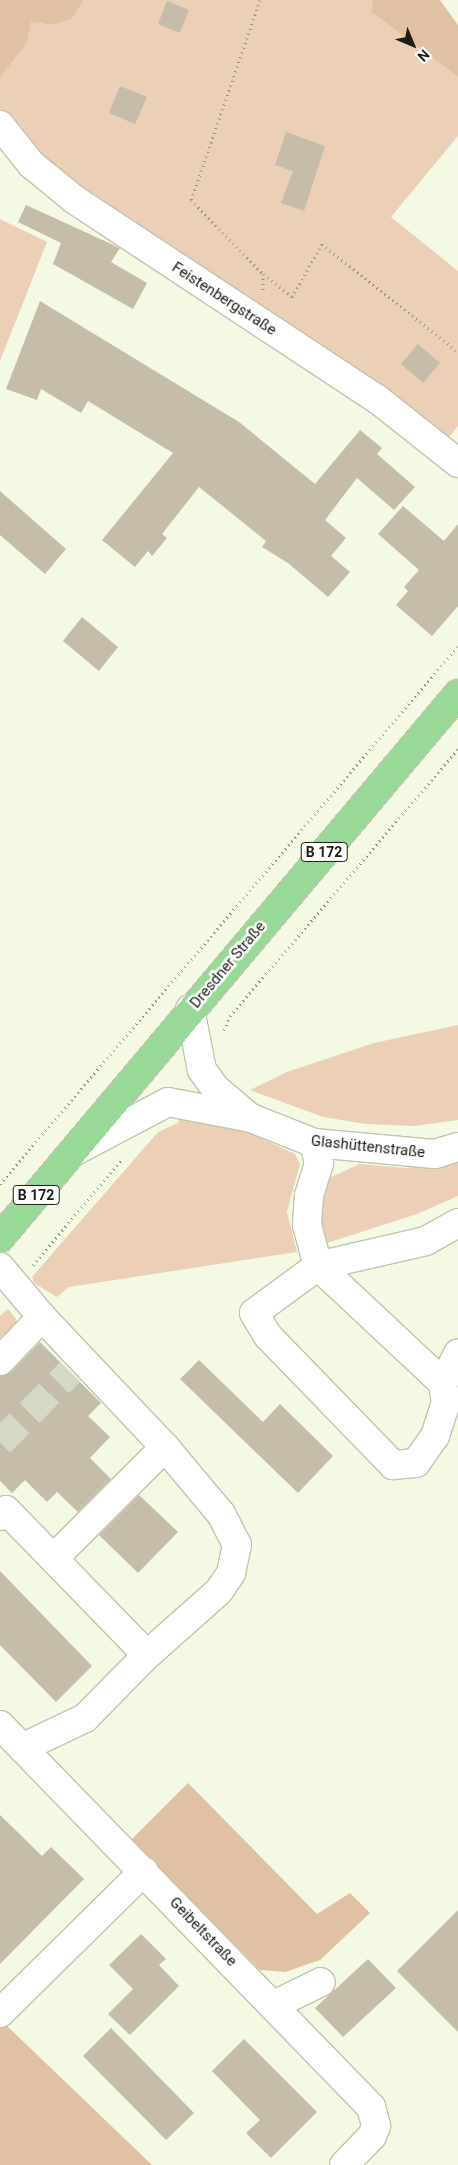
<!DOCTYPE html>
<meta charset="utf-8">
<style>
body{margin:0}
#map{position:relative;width:458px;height:2165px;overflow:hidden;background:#f4f9e3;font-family:Roboto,sans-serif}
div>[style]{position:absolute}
.green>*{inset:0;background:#ebcfb6}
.forest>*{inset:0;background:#e1c1a4}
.building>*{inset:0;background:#c5bda9}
.minor-tunnel>*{height:28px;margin-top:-14px;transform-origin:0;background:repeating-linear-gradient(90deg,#d4d8c4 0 28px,transparent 0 42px)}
.path>*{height:3px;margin-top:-1.5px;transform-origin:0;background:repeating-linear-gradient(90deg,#919485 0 1px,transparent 0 5px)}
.roads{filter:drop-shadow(1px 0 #c1c5b0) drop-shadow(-1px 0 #c1c5b0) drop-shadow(0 1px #c1c5b0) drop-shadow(0 -1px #c1c5b0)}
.minor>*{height:28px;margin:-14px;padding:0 14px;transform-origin:14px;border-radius:14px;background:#fff}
.major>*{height:28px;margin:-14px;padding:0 14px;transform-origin:14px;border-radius:14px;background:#98d998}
span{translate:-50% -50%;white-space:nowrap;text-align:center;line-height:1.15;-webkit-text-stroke:5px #fff;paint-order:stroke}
.shield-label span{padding:1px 4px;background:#fff;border:1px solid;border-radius:4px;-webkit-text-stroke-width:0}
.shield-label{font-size:14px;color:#1c1d15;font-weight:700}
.street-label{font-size:15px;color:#1c1d15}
.north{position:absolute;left:388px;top:20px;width:50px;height:50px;-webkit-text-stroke:4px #fff;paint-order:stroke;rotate:135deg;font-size:14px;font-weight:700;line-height:20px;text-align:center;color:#1c1d15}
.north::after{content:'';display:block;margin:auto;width:18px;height:22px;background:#1c1d15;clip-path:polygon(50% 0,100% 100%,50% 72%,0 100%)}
</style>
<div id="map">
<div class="green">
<div style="clip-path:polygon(84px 0,373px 0,371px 12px,458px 77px,458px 136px,391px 217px,458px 271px,458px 426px,446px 441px,37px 158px,0 109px,0 78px,26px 42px,31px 22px,53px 25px,72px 19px)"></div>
<div style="clip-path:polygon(0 219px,47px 242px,0 361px)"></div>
<div style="clip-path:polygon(458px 1025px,458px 1120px,414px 1126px,366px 1124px,323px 1117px,250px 1090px,287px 1072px,374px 1043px)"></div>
<div style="clip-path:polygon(181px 1113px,211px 1115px,295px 1154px,300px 1164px,287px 1212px,297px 1252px,69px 1287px,57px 1297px,34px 1283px,32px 1277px,158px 1132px,178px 1123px)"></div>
<div style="clip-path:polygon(458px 1162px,458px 1196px,417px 1214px,327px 1243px,319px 1209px,322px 1181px,360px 1164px,406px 1168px)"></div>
<div style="clip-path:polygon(8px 1309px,16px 1319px,17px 1328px,0 1346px,0 1316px)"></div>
</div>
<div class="forest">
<div style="clip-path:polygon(0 0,84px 0,72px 19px,53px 25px,31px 22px,27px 42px,0 78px)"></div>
<div style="clip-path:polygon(373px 0,440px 0,458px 25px,458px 77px,371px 12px)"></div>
<div style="clip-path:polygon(188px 1783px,317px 1914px,350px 1893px,370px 1913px,320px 1960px,285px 1972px,260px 1970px,131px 1840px)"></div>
<div style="clip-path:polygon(4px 2023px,152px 2165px,0 2165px,0 2027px)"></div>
</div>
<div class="building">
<div style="clip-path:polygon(167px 1px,189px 10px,180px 33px,158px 24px)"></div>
<div style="clip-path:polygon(120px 86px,147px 97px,135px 124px,109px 113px)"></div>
<div style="clip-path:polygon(286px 132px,325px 146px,304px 211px,281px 203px,293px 171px,275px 165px)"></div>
<div style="clip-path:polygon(26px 205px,120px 248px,111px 262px,147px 283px,133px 309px,53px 264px,61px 243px,18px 222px)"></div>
<div style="clip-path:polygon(40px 301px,239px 422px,315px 484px,360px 430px,382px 448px,377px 454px,415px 487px,394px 510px,357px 478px,325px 520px,346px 538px,331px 556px,350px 572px,328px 597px,288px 563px,262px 547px,266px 541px,199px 487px,162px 534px,167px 538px,152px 556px,148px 551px,135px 567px,102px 540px,173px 453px,88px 401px,81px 413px,41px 389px,37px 400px,6px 389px)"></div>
<div style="clip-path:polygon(418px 344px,440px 363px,423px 383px,401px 364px)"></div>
<div style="clip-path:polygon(0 491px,66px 549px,45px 574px,0 535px)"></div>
<div style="clip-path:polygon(403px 506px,444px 541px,458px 524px,458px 606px,432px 636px,396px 605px,408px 591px,404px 587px,419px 570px,378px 534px)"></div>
<div style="clip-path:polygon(82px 617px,118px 647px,99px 671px,63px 641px)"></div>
<div style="clip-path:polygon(40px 1342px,101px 1403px,88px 1416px,110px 1437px,90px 1458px,111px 1479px,78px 1512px,57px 1492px,47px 1502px,25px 1480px,12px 1493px,0 1481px,0 1376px,11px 1372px)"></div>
<div style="clip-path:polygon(199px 1360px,263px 1422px,280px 1404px,333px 1456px,298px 1493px,180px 1379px)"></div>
<div style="clip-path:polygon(139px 1495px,178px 1532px,138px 1573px,99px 1535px)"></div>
<div style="clip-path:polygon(0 1571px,92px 1666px,56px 1702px,0 1645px)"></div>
<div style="clip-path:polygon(0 1815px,42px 1856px,51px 1847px,84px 1879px,0 1964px)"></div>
<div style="clip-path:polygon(458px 1910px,458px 2032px,397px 1971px)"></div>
<div style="clip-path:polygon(141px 1934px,166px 1959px,159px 1965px,179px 1986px,130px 2035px,108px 2014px,133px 1989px,109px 1965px)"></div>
<div style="clip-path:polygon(368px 1959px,396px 1988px,343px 2037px,315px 2008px)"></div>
<div style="clip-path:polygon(111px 2028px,194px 2113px,166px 2140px,83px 2056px)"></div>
<div style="clip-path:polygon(244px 2039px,317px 2112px,271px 2158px,246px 2133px,260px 2120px,212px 2071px)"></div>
</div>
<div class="minor-tunnel">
<div style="left:0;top:1443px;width:100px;rotate:-45.4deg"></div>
</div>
<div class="path">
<div style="left:260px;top:0;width:212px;rotate:109deg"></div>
<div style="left:191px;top:200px;width:103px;rotate:45.8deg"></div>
<div style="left:263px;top:274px;width:17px;rotate:90deg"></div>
<div style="left:264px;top:274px;width:36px;rotate:39deg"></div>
<div style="left:292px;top:297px;width:61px;rotate:-60.5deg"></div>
<div style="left:322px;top:244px;width:174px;rotate:38.5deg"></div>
<div style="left:224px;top:1030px;width:15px;rotate:-67deg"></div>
<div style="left:230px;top:1016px;width:351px;rotate:-49.5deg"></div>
<div style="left:0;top:1184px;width:707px;rotate:-49.59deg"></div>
<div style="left:33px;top:1265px;width:138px;rotate:-50deg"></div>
</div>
<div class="roads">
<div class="minor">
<div style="left:0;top:125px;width:50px;rotate:51.5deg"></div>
<div style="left:31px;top:164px;width:57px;rotate:39.3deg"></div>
<div style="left:75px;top:200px;width:362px;rotate:33.4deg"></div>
<div style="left:377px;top:399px;width:103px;rotate:38.3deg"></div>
<div style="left:190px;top:1009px;width:62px;rotate:78.9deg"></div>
<div style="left:202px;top:1070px;width:24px;rotate:54deg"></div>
<div style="left:216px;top:1089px;width:42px;rotate:40.2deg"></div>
<div style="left:314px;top:1143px;width:21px;rotate:76deg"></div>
<div style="left:319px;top:1163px;width:34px;rotate:107deg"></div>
<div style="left:309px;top:1195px;width:30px;rotate:94deg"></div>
<div style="left:307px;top:1225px;width:42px;rotate:75deg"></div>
<div style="left:318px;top:1266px;width:171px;rotate:43.1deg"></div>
<div style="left:73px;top:1152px;width:107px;rotate:-27.8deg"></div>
<div style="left:168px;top:1102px;width:85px;rotate:10.9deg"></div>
<div style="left:251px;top:1118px;width:68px;rotate:21.6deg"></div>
<div style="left:314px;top:1143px;width:121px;rotate:5.2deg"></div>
<div style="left:435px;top:1154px;width:24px;rotate:-17deg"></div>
<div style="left:458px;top:1223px;width:37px;rotate:151deg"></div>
<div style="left:426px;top:1241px;width:111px;rotate:167deg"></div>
<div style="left:318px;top:1266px;width:79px;rotate:143.7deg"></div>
<div style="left:254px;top:1313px;width:27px;rotate:59deg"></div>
<div style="left:268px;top:1336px;width:180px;rotate:45.9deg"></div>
<div style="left:393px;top:1465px;width:23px;rotate:-5deg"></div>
<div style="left:416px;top:1463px;width:33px;rotate:-55deg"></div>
<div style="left:435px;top:1436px;width:35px;rotate:-72deg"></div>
<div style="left:446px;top:1403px;width:20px;rotate:-99deg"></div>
<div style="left:443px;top:1383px;width:33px;rotate:-63deg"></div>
<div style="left:0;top:1267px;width:65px;rotate:50deg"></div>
<div style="left:42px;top:1317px;width:179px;rotate:46.6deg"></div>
<div style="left:0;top:1361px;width:61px;rotate:-46.3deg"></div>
<div style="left:0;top:1516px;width:8px;rotate:-45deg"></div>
<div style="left:6px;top:1510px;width:202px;rotate:45.8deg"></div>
<div style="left:147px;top:1655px;width:96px;rotate:-41.6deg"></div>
<div style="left:219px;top:1591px;width:22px;rotate:-56deg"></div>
<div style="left:231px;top:1573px;width:29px;rotate:-78deg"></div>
<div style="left:237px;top:1545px;width:35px;rotate:-117deg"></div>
<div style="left:221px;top:1514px;width:87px;rotate:-129.9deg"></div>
<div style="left:165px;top:1447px;width:157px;rotate:135deg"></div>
<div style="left:0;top:1725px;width:533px;rotate:45.84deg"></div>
<div style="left:371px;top:2107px;width:20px;rotate:75deg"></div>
<div style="left:376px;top:2126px;width:11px;rotate:112deg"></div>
<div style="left:372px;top:2136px;width:40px;rotate:134deg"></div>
<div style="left:22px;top:1748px;width:70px;rotate:-25.5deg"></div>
<div style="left:85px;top:1718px;width:88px;rotate:-45.5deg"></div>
<div style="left:274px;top:2005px;width:52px;rotate:-26.1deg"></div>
<div style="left:0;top:2013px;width:202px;rotate:-44.6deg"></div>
</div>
<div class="major">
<div style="left:0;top:1238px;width:711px;rotate:-49.91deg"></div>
</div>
</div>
<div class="shield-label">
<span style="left:324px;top:852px">B 172</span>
<span style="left:36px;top:1195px">B 172</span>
</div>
<div class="street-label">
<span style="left:224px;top:299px;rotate:33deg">Feistenbergstraße</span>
<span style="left:228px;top:965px;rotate:-50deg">Dresdner Straße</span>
<span style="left:368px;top:1147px;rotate:6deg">Glashüttenstraße</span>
<span style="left:203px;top:1932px;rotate:46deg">Geibeltstraße</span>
</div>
<div class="north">N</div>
</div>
